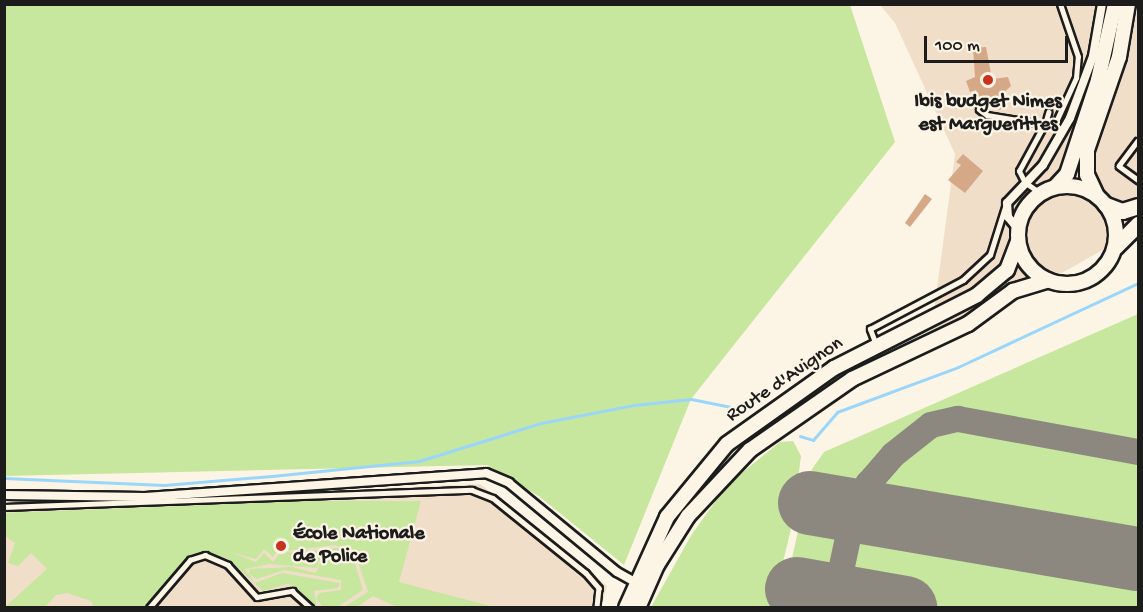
<!DOCTYPE html>
<meta charset="utf-8">
<style>
body{margin:0}
#map{position:relative;width:1143px;height:612px;overflow:hidden;background:#fcf5e5;font-family:"Gochi Hand",sans-serif}
div>[style]{position:absolute}
.built>*{inset:0;background:#f0dec9}
.green>*{inset:0;background:#c7e69e}
.stream>*{height:3px;margin:-1.5px;padding:0 1.5px;transform-origin:1.5px;border-radius:1.5px;background:#9ad6fa}
.taxiway>*{height:26px;margin:-13px;padding:0 13px;transform-origin:13px;border-radius:13px;background:#8c8880}
.runway>*{height:64px;margin:-32px;padding:0 32px;transform-origin:32px;border-radius:32px;background:#8c8880}
.building>*{inset:0;background:#d5a887}
.roads{filter:drop-shadow(2px 0 #1c1c1c) drop-shadow(-2px 0 #1c1c1c) drop-shadow(0 2px #1c1c1c) drop-shadow(0 -2px #1c1c1c)}
.lane>*{height:4.5px;margin:-2.25px;padding:0 2.25px;transform-origin:2.25px;border-radius:2.25px;background:#fcf5e5}
.street>*{height:8px;margin:-4px;padding:0 4px;transform-origin:4px;border-radius:4px;background:#fcf5e5}
.primary>*{height:14px;margin:-7px;padding:0 7px;transform-origin:7px;border-radius:7px;background:#fcf5e5}
.primary>.ring{margin:-7px;padding:0;box-sizing:content-box;background:none;border:14px solid #fcf5e5;border-radius:50%}
.highway>*{height:15px;margin:-7.5px;padding:0 7.5px;transform-origin:7.5px;border-radius:7.5px;background:#fcf5e5}
.dots>*{width:16px;height:16px;translate:-50% -50%;box-sizing:border-box;border:3px solid #fcf5e5;border-radius:50%}
span{translate:-50% -50%;white-space:nowrap;text-align:center;line-height:1.15;-webkit-text-stroke:4.5px #fcf5e5;paint-order:stroke}
.poi-label{font-size:20px;color:#1c1c1c;font-weight:700}
.left{translate:0 -50%;text-align:left}
.street-label{font-size:20px;color:#1c1c1c}
.frame{position:absolute;inset:0;border:6px solid #1c1c1c;pointer-events:none}
.scale{position:absolute;left:924px;top:36px;width:144px;height:27px;box-sizing:border-box;border:3px solid #1c1c1c;border-top:0;padding-left:8px;font-size:18px;line-height:21px;white-space:nowrap;color:#1c1c1c;-webkit-text-stroke:4px #fcf5e5;paint-order:stroke}
</style>
<div id="map">
<div class="built">
<div style="clip-path:polygon(880px 5px,1138px 5px,1138px 230px,929px 348px,955px 154px,895px 23px)"></div>
<div style="clip-path:polygon(480px 484px,607px 586px,601px 608px,5px 607px,4px 506px)"></div>
</div>
<div class="green">
<div style="clip-path:polygon(4px 5px,850px 5px,895px 142px,691px 399px,624px 565px,540px 497px,487px 465px,5px 476px)"></div>
<div style="clip-path:polygon(1138px 314px,1138px 607px,781px 607px,812px 469px,824px 452px)"></div>
<div style="clip-path:polygon(793px 441px,801px 456px,792px 525px,772px 607px,651px 607px,692px 534px,728px 484px,780px 442px)"></div>
<div style="clip-path:polygon(302px 501px,421px 501px,399px 582px,494px 607px,397px 607px,373px 596px,357px 607px,344px 607px,368px 592px,355px 553px,336px 545px,284px 551px,280px 547px,273px 557px,264px 549px,256px 559px,230px 552px,256px 562px,264px 553px,273px 562px,281px 552px,323px 550px,317px 568px,269px 564px,245px 569px,255px 583px,282px 573px,340px 583px,338px 588px,314px 591px,317px 607px,296px 587px,287px 584px,263px 591px,227px 558px,201px 552px,179px 566px,145px 607px,94px 607px,91px 601px,67px 593px,56px 595px,45px 607px,5px 607px,47px 569px,31px 553px,18px 566px,8px 563px,15px 543px,5px 536px,5px 513px)"></div>
<div style="clip-path:polygon(339px 548px,352px 554px,363px 590px,337px 607px,323px 607px,316px 599px,319px 593px,341px 590px,341px 580px,284px 570px,257px 579px,249px 574px,250px 569px,291px 567px,316px 573px,326px 549px)"></div>
</div>
<div class="stream">
<div style="left:800px;top:436px;width:14px;rotate:17deg"></div>
<div style="left:813px;top:440px;width:37px;rotate:-49deg"></div>
<div style="left:837px;top:412px;width:129px;rotate:-20.4deg"></div>
<div style="left:958px;top:367px;width:199px;rotate:-25deg"></div>
<div style="left:4px;top:478px;width:160px;rotate:2.5deg"></div>
<div style="left:164px;top:485px;width:108px;rotate:-4.8deg"></div>
<div style="left:272px;top:476px;width:148px;rotate:-5.8deg"></div>
<div style="left:419px;top:461px;width:128px;rotate:-17.3deg"></div>
<div style="left:541px;top:423px;width:95px;rotate:-11deg"></div>
<div style="left:634px;top:405px;width:57px;rotate:-6deg"></div>
<div style="left:691px;top:399px;width:51px;rotate:11.3deg"></div>
</div>
<div class="taxiway">
<div style="left:833px;top:608px;width:100px;rotate:-77.9deg"></div>
<div style="left:854px;top:510px;width:30px;rotate:-62deg"></div>
<div style="left:868px;top:484px;width:38px;rotate:-49deg"></div>
<div style="left:893px;top:455px;width:48px;rotate:-38.3deg"></div>
<div style="left:931px;top:425px;width:28px;rotate:-13deg"></div>
<div style="left:958px;top:419px;width:183px;rotate:10.4deg"></div>
</div>
<div class="runway">
<div style="left:810px;top:503px;width:333px;rotate:9.7deg"></div>
<div style="left:797px;top:589px;width:110px;rotate:10deg"></div>
</div>
<div class="building">
<div style="clip-path:polygon(986px 47px,992px 79px,1008px 77px,1011px 86px,1002px 94px,1007px 107px,999px 110px,994px 99px,982px 105px,976px 90px,970px 92px,966px 81px,975px 77px,973px 48px)"></div>
<div style="clip-path:polygon(963px 154px,983px 171px,965px 193px,948px 180px,961px 165px,956px 162px)"></div>
<div style="clip-path:polygon(925px 194px,932px 199px,910px 227px,905px 223px)"></div>
</div>
<div class="roads">
<div class="lane">
<div style="left:979px;top:109px;width:10px;rotate:37deg"></div>
<div style="left:987px;top:115px;width:68px;rotate:9.3deg"></div>
<div style="left:1054px;top:126px;width:53px;rotate:-65.4deg"></div>
<div style="left:1076px;top:78px;width:21px;rotate:-85deg"></div>
<div style="left:1078px;top:57px;width:56px;rotate:-108.8deg"></div>
<div style="left:1049px;top:112px;width:7px;rotate:106deg"></div>
<div style="left:1047px;top:119px;width:20px;rotate:37deg"></div>
<div style="left:1138px;top:141px;width:31px;rotate:127deg"></div>
<div style="left:1119px;top:166px;width:24px;rotate:36deg"></div>
<div style="left:1041px;top:194px;width:19px;rotate:-145deg"></div>
<div style="left:1025px;top:183px;width:13px;rotate:-117deg"></div>
<div style="left:1019px;top:171px;width:50px;rotate:-61.4deg"></div>
<div style="left:876px;top:345px;width:17px;rotate:-111deg"></div>
<div style="left:870px;top:329px;width:105px;rotate:-27.8deg"></div>
<div style="left:963px;top:280px;width:37px;rotate:-43deg"></div>
<div style="left:990px;top:255px;width:53px;rotate:-72.6deg"></div>
<div style="left:4px;top:507px;width:468px;rotate:-2.1deg"></div>
<div style="left:472px;top:490px;width:22px;rotate:21deg"></div>
<div style="left:493px;top:498px;width:119px;rotate:38.9deg"></div>
<div style="left:586px;top:573px;width:20px;rotate:49deg"></div>
<div style="left:599px;top:588px;width:20px;rotate:96deg"></div>
<div style="left:149px;top:608px;width:63px;rotate:-49.5deg"></div>
<div style="left:190px;top:560px;width:16px;rotate:-18deg"></div>
<div style="left:205px;top:555px;width:25px;rotate:23deg"></div>
<div style="left:228px;top:565px;width:43px;rotate:47.8deg"></div>
<div style="left:257px;top:597px;width:36px;rotate:-10deg"></div>
<div style="left:292px;top:591px;width:25px;rotate:42deg"></div>
</div>
<div class="street">
<div style="left:1019px;top:230px;width:17px;rotate:-130deg"></div>
<div style="left:1008px;top:217px;width:14px;rotate:-94deg"></div>
<div style="left:1007px;top:203px;width:52px;rotate:-46.5deg"></div>
<div style="left:1043px;top:165px;width:54px;rotate:-60.1deg"></div>
<div style="left:1070px;top:118px;width:66px;rotate:-69.6deg"></div>
<div style="left:1093px;top:56px;width:53px;rotate:-80.2deg"></div>
<div style="left:4px;top:495px;width:141px;rotate:0.8deg"></div>
<div style="left:145px;top:497px;width:342px;rotate:-4deg"></div>
<div style="left:486px;top:473px;width:25px;rotate:23deg"></div>
<div style="left:509px;top:483px;width:140px;rotate:39.5deg"></div>
<div style="left:617px;top:572px;width:21px;rotate:29deg"></div>
</div>
<div class="primary">
<div class="ring" style="left:1018px;top:186px;width:84px;height:84px"></div>
<div style="left:1055px;top:187px;width:18px;rotate:-47deg"></div>
<div style="left:1067px;top:174px;width:99px;rotate:-71.7deg"></div>
<div style="left:1098px;top:80px;width:78px;rotate:-77.4deg"></div>
<div style="left:1097px;top:196px;width:23px;rotate:-115deg"></div>
<div style="left:1087px;top:175px;width:25px;rotate:-90deg"></div>
<div style="left:1087px;top:150px;width:98px;rotate:-71deg"></div>
<div style="left:1119px;top:57px;width:54px;rotate:-80.4deg"></div>
<div style="left:626px;top:608px;width:100px;rotate:-65.7deg"></div>
<div style="left:667px;top:517px;width:94px;rotate:-50.6deg"></div>
<div style="left:727px;top:444px;width:131px;rotate:-35.4deg"></div>
<div style="left:834px;top:368px;width:161px;rotate:-27deg"></div>
<div style="left:977px;top:295px;width:39px;rotate:-40deg"></div>
<div style="left:1007px;top:270px;width:31px;rotate:-69deg"></div>
<div style="left:638px;top:608px;width:47px;rotate:-66.2deg"></div>
<div style="left:657px;top:565px;width:58px;rotate:-57.7deg"></div>
<div style="left:688px;top:516px;width:91px;rotate:-46.8deg"></div>
<div style="left:750px;top:450px;width:124px;rotate:-34.8deg"></div>
<div style="left:852px;top:379px;width:128px;rotate:-25.4deg"></div>
<div style="left:968px;top:324px;width:56px;rotate:-36.3deg"></div>
<div style="left:1013px;top:291px;width:37px;rotate:-17deg"></div>
</div>
<div class="highway">
<div style="left:1106px;top:205px;width:17px;rotate:21deg"></div>
<div style="left:1122px;top:211px;width:17px;rotate:-17deg"></div>
<div style="left:1115px;top:247px;width:33px;rotate:-45deg"></div>
</div>
</div>
<div class="dots">
<div style="left:988px;top:80px;background:#c8321e"></div>
<div style="left:281px;top:546px;background:#c8321e"></div>
</div>
<div class="poi-label">
<span style="left:988px;top:114px">Ibis budget Nimes<br>est Marguerittes</span>
<span class="left" style="left:293px;top:546px">École Nationale<br>de Police</span>
</div>
<div class="street-label">
<span style="left:785px;top:380px;rotate:-34deg">Route d'Avignon</span>
</div>
<div class="frame"></div>
<div class="scale">100 m</div>
</div>
